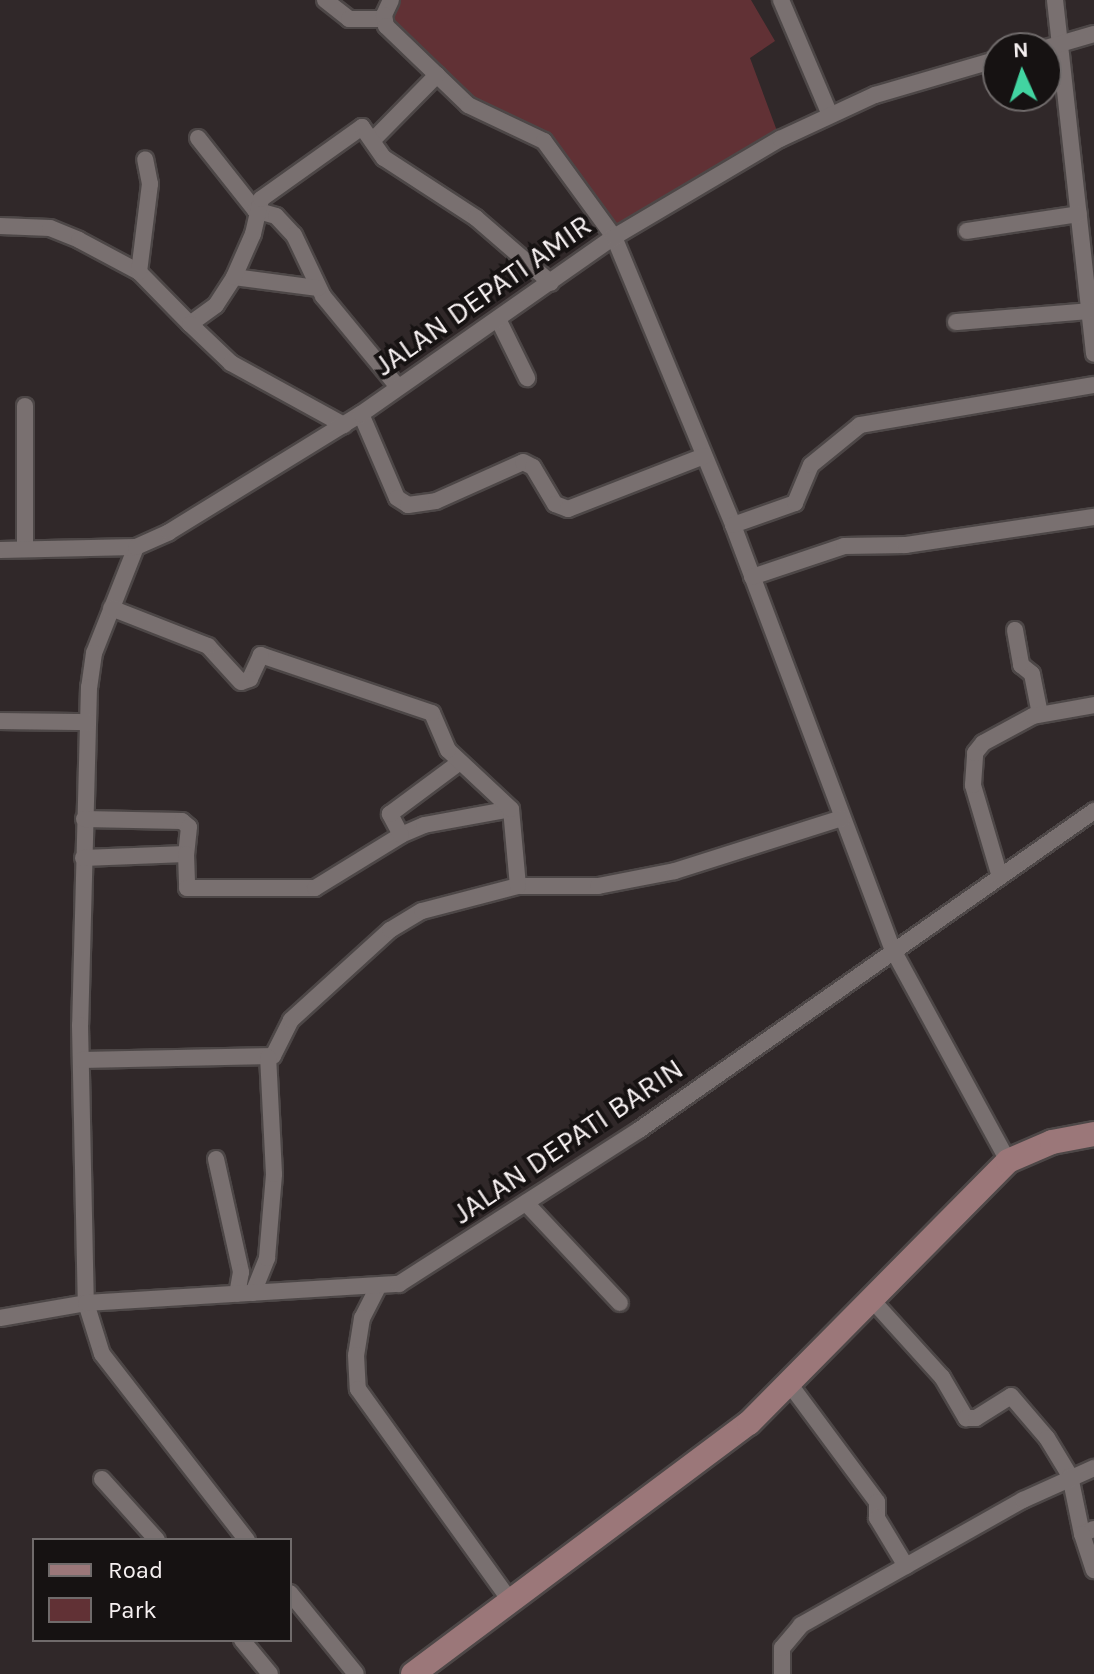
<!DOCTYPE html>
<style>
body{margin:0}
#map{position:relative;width:1094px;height:1674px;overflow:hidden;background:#302829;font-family:Karla,sans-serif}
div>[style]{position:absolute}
.green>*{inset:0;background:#613135}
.roads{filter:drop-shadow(2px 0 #4d4747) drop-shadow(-2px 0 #4d4747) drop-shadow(0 2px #4d4747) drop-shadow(0 -2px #4d4747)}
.minor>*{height:16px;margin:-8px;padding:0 8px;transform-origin:8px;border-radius:8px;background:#797070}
.secondary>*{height:24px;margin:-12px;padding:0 12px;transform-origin:12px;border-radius:12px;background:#9b7779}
span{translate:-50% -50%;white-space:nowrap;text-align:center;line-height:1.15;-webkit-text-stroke:8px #161212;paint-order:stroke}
.street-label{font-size:30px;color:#f6f0f1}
.legend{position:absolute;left:32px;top:1538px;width:260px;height:104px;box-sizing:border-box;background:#161212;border:2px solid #706b6b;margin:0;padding:10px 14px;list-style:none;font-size:24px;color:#f6f0f1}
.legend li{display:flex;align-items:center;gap:16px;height:40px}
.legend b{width:40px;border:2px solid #706b6b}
.north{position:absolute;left:982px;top:32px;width:80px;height:80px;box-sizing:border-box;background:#161212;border:2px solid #706b6b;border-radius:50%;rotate:357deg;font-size:22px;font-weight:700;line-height:32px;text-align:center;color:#f6f0f1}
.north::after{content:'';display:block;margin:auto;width:28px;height:36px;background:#42d4a1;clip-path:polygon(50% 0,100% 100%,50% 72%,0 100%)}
</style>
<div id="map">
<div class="green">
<div style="clip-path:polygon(398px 0,751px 0,775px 41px,750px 58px,780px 139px,621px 234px,548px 145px,468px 104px,387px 24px)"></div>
</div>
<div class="roads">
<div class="minor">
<div style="left:325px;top:0;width:31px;rotate:38deg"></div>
<div style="left:349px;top:19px;width:34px"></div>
<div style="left:391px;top:0;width:17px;rotate:115deg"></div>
<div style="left:384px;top:15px;width:11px;rotate:80deg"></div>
<div style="left:386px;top:26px;width:114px;rotate:43.9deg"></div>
<div style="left:468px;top:105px;width:84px;rotate:25.3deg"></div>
<div style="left:544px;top:141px;width:119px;rotate:53.9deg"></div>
<div style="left:614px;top:237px;width:312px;rotate:67.5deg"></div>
<div style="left:733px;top:525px;width:454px;rotate:69.4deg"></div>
<div style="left:893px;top:950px;width:240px;rotate:61.4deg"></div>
<div style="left:781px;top:0;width:125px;rotate:66.9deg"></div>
<div style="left:1055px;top:0;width:356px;rotate:83.7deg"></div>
<div style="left:1046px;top:48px;width:50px;rotate:-16.3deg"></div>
<div style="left:198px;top:138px;width:92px;rotate:51.6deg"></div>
<div style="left:255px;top:210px;width:22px;rotate:16deg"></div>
<div style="left:276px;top:216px;width:26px;rotate:47deg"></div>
<div style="left:294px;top:235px;width:68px;rotate:64.6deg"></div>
<div style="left:323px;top:296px;width:118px;rotate:50.5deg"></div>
<div style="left:374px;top:139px;width:90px;rotate:-45.5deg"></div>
<div style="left:0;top:226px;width:50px;rotate:2.3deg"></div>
<div style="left:50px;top:228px;width:31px;rotate:22deg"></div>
<div style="left:79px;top:240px;width:68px;rotate:28.1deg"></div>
<div style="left:139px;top:272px;width:73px;rotate:45.6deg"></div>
<div style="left:190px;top:324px;width:32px;rotate:-36deg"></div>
<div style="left:216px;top:305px;width:33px;rotate:-57deg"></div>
<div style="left:234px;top:277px;width:85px;rotate:7.5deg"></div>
<div style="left:967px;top:231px;width:113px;rotate:-8.6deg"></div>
<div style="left:139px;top:272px;width:89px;rotate:-82.9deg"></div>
<div style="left:150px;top:184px;width:25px;rotate:-101deg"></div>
<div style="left:234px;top:277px;width:47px;rotate:-66.2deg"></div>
<div style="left:253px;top:234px;width:36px;rotate:-77deg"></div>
<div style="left:261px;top:199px;width:124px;rotate:-35.5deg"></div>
<div style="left:362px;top:127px;width:38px;rotate:55deg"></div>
<div style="left:384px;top:158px;width:110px;rotate:33.1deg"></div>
<div style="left:476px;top:218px;width:99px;rotate:40.9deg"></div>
<div style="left:498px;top:319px;width:66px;rotate:63.8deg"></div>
<div style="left:956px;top:322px;width:134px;rotate:-4.7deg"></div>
<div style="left:190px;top:324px;width:57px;rotate:43.6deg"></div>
<div style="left:231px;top:363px;width:129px;rotate:28.8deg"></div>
<div style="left:361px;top:414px;width:91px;rotate:66.8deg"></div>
<div style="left:397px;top:498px;width:13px;rotate:32deg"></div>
<div style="left:408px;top:505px;width:28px;rotate:-8deg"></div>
<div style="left:436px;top:501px;width:95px;rotate:-24.1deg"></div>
<div style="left:523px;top:462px;width:11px;rotate:27deg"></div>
<div style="left:533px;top:467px;width:43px;rotate:59.3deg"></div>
<div style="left:555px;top:504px;width:14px;rotate:21deg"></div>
<div style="left:568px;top:509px;width:146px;rotate:-21.3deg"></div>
<div style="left:733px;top:525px;width:66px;rotate:-19.5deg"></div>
<div style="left:795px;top:503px;width:41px;rotate:-67.2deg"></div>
<div style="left:811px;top:465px;width:63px;rotate:-39.2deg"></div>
<div style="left:860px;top:425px;width:237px;rotate:-9.7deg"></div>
<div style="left:136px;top:547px;width:114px;rotate:111.6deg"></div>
<div style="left:94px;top:653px;width:34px;rotate:98deg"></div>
<div style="left:89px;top:687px;width:338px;rotate:91.5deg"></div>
<div style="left:80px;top:1025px;width:278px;rotate:88.8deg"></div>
<div style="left:86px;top:1303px;width:53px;rotate:72.6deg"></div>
<div style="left:102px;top:1354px;width:236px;rotate:52.1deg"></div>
<div style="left:25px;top:549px;width:143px;rotate:-90deg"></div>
<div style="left:0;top:550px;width:136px;rotate:-1.3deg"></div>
<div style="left:136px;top:547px;width:36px;rotate:-24deg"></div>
<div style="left:169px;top:532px;width:225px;rotate:-31.6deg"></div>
<div style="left:361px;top:414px;width:309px;rotate:-35deg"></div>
<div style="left:614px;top:237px;width:193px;rotate:-30.6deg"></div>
<div style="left:780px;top:139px;width:105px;rotate:-24.9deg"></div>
<div style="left:875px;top:95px;width:128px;rotate:-16.3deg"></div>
<div style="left:752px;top:577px;width:97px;rotate:-18.6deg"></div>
<div style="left:844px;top:546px;width:62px;rotate:-0.9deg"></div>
<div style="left:906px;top:545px;width:190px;rotate:-8.5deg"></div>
<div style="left:1015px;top:630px;width:36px;rotate:80deg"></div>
<div style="left:1021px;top:665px;width:14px;rotate:39deg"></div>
<div style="left:1032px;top:674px;width:41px;rotate:78.7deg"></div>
<div style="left:0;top:721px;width:88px;rotate:0.7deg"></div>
<div style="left:84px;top:819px;width:98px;rotate:1.2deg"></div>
<div style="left:182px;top:821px;width:9px;rotate:41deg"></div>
<div style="left:189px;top:827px;width:27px;rotate:96deg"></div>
<div style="left:401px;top:835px;width:25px;rotate:-23deg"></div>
<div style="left:424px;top:825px;width:88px;rotate:-10.4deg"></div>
<div style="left:83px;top:858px;width:103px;rotate:-2.2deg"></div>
<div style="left:186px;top:854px;width:34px;rotate:88deg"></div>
<div style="left:187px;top:888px;width:128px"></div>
<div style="left:315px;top:888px;width:101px;rotate:-31.6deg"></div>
<div style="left:401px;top:835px;width:24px;rotate:-118deg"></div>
<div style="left:390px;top:814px;width:87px;rotate:-36.6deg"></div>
<div style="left:1000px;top:877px;width:96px;rotate:-106.4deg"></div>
<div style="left:973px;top:785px;width:32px;rotate:-86deg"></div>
<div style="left:975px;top:753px;width:13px;rotate:-51deg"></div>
<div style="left:983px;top:743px;width:57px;rotate:-28.4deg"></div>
<div style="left:1033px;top:716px;width:62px;rotate:-10.2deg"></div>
<div style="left:518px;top:886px;width:80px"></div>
<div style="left:598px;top:886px;width:78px;rotate:-11deg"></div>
<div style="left:675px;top:871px;width:175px;rotate:-17.6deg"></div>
<div style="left:81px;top:1060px;width:192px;rotate:-1.2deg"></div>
<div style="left:273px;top:1056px;width:40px;rotate:-63.4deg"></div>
<div style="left:291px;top:1020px;width:134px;rotate:-42.3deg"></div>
<div style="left:390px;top:930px;width:37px;rotate:-31deg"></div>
<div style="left:422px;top:911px;width:99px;rotate:-14.6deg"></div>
<div style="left:518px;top:886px;width:77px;rotate:-95.2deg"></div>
<div style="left:511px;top:809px;width:86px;rotate:-136.9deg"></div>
<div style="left:448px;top:750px;width:40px;rotate:-113.4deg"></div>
<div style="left:432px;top:713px;width:181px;rotate:-161.3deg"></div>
<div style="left:261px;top:655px;width:26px;rotate:115deg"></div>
<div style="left:250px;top:679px;width:9px;rotate:162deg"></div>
<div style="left:241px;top:682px;width:49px;rotate:-132.5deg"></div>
<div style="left:208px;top:646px;width:104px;rotate:-158.6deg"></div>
<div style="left:216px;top:1159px;width:116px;rotate:77.5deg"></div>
<div style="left:241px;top:1272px;width:22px;rotate:100deg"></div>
<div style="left:526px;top:1203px;width:137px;rotate:46.8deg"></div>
<div style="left:378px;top:1287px;width:35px;rotate:117deg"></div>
<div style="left:362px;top:1318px;width:37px;rotate:99deg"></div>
<div style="left:356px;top:1355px;width:34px;rotate:87deg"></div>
<div style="left:358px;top:1389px;width:257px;rotate:54.3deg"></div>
<div style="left:253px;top:1293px;width:38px;rotate:-68deg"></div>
<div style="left:267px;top:1258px;width:84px;rotate:-85.2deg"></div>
<div style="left:274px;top:1174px;width:117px;rotate:-92.9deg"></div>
<div style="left:873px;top:1301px;width:103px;rotate:47.8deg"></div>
<div style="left:942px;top:1377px;width:48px;rotate:59.7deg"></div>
<div style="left:966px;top:1418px;width:10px"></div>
<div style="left:976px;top:1418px;width:41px;rotate:-32.2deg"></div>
<div style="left:1011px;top:1396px;width:55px;rotate:49.4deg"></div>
<div style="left:1047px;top:1438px;width:44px;rotate:58.8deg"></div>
<div style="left:1070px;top:1476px;width:59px;rotate:78.3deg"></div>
<div style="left:1082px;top:1534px;width:13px;rotate:-23deg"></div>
<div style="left:0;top:1318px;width:87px;rotate:-9.9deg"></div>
<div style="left:86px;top:1303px;width:314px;rotate:-3.5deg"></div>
<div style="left:399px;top:1284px;width:285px;rotate:-32.7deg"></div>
<div style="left:639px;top:1130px;width:556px;rotate:-35.03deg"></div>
<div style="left:791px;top:1386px;width:144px;rotate:53.4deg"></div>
<div style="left:877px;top:1502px;width:16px;rotate:90deg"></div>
<div style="left:877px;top:1518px;width:56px;rotate:58.9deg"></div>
<div style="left:102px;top:1479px;width:82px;rotate:48deg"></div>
<div style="left:1082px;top:1534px;width:38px;rotate:72deg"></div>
<div style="left:290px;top:1593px;width:104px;rotate:50.8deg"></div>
<div style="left:242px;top:1640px;width:44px;rotate:50.5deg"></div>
<div style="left:782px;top:1674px;width:26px;rotate:-90deg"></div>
<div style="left:782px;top:1648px;width:30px;rotate:-50deg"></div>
<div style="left:801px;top:1625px;width:255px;rotate:-29.4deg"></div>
<div style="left:1023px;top:1500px;width:78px;rotate:-24.3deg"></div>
</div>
<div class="secondary">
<div style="left:413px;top:1674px;width:419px;rotate:-36.8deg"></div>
<div style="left:749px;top:1423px;width:368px;rotate:-45.3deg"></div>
<div style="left:1008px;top:1161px;width:48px;rotate:-23.4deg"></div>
<div style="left:1052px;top:1142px;width:43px;rotate:-10.8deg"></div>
</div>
</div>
<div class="street-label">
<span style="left:483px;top:295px;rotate:-35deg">JALAN DEPATI AMIR</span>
<span style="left:568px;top:1141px;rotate:-34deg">JALAN DEPATI BARIN</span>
</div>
<ul class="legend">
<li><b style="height:10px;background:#9b7779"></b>Road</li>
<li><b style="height:22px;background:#613135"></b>Park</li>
</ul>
<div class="north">N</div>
</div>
